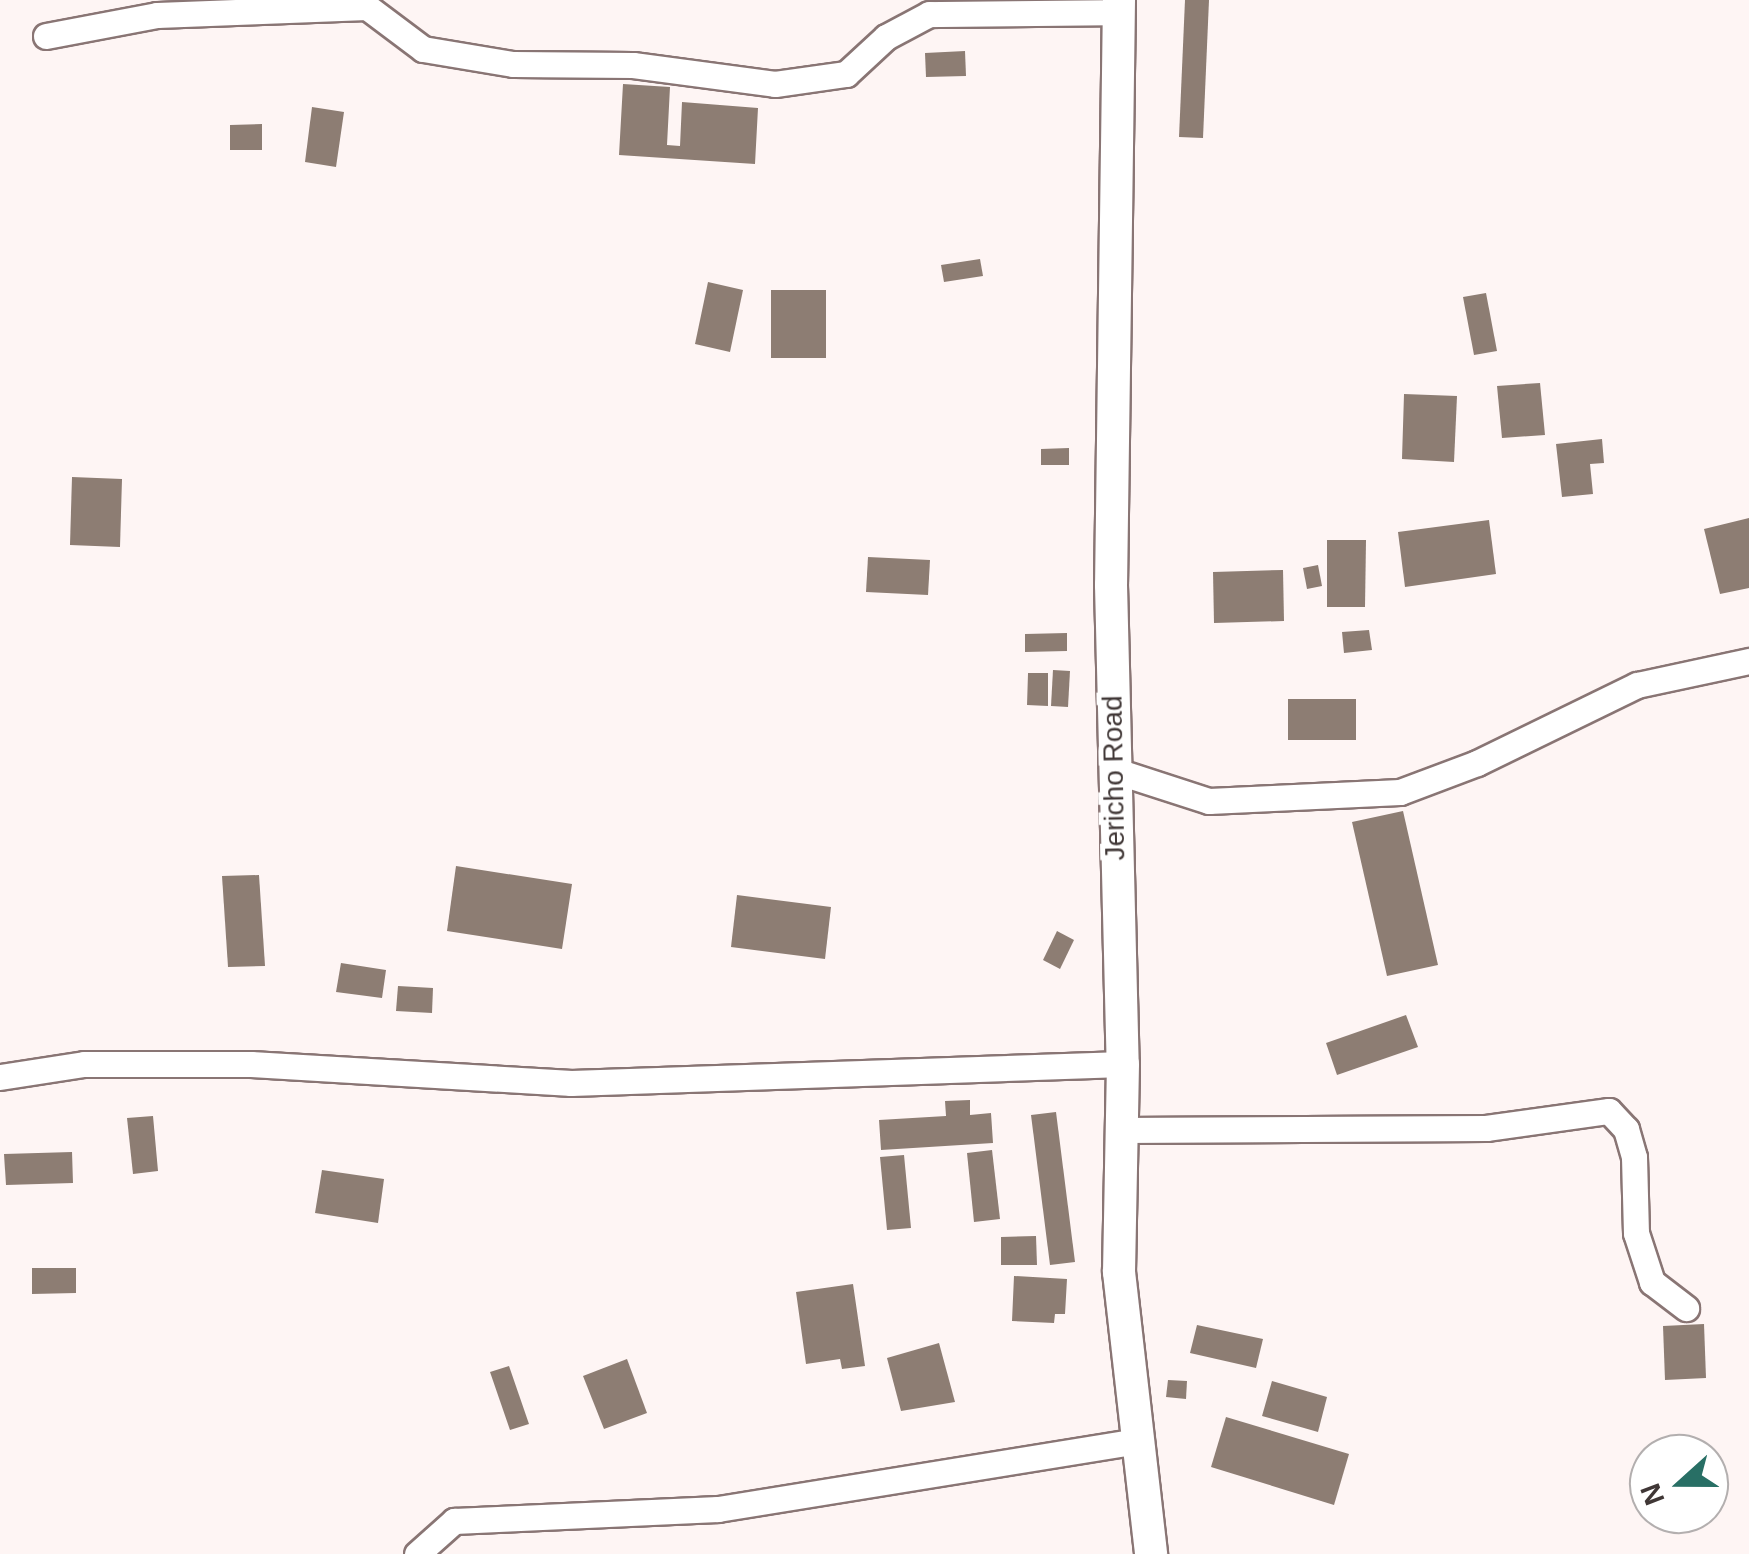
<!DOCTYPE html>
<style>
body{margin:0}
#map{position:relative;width:1749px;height:1554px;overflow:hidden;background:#fef5f4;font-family:Helvetica,sans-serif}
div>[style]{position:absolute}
.building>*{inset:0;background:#8d7d73}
.roads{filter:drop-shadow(2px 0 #897574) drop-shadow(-2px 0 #897574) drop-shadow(0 2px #897574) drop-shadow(0 -2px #897574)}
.minor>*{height:25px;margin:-12.5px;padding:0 12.5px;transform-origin:12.5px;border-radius:12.5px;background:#fff}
.tertiary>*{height:32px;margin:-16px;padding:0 16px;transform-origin:16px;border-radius:16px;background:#fff}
span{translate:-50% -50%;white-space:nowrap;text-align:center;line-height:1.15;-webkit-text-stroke:10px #fff;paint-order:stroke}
.street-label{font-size:28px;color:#403736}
.north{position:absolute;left:1629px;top:1434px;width:100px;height:100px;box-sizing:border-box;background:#fff;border:2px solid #b3afaf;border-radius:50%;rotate:249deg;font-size:28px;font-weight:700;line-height:40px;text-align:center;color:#403736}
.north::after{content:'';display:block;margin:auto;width:35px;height:45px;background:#286f65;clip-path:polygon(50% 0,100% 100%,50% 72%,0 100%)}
</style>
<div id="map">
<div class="building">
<div style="clip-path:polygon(1185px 0,1209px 0,1203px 138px,1179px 137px)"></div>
<div style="clip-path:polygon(965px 51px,966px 76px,926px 77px,925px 53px)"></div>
<div style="clip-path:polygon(623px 84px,670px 87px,667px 145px,680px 146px,682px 102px,758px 108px,755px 164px,619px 155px)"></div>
<div style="clip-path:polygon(312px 107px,344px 112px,336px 167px,305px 162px)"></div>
<div style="clip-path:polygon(262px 124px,262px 150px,230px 150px,230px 125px)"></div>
<div style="clip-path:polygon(980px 259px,983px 276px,944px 282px,941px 265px)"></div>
<div style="clip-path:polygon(708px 282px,743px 290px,730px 352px,695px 344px)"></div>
<div style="clip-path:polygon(771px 290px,826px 290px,826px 358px,771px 358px)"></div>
<div style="clip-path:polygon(1486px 293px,1497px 351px,1474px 355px,1463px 297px)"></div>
<div style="clip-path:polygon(1540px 383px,1545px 435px,1502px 438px,1497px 386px)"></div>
<div style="clip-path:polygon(1404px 394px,1457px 396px,1454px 462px,1402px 459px)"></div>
<div style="clip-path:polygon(1602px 439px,1604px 463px,1590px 464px,1593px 494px,1562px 497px,1556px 444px)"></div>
<div style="clip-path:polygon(1069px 448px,1069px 465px,1041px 465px,1041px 449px)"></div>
<div style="clip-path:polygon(72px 477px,122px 479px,120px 547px,70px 545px)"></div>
<div style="clip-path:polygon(1749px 518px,1749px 588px,1720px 594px,1704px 529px)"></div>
<div style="clip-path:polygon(1489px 520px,1496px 574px,1405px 587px,1398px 532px)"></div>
<div style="clip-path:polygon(1327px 540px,1366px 540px,1365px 607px,1327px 607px)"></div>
<div style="clip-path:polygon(868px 557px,930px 560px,928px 595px,866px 592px)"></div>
<div style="clip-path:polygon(1318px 565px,1322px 586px,1307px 589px,1303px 568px)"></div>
<div style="clip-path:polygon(1283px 570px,1284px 621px,1214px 623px,1213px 572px)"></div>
<div style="clip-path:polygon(1369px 630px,1372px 650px,1344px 653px,1342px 632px)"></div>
<div style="clip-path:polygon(1067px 633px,1067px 651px,1025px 652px,1025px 634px)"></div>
<div style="clip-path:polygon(1053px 670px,1070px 671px,1068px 707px,1051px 706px)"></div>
<div style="clip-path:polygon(1028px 673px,1048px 673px,1048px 706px,1027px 705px)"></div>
<div style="clip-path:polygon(1288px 699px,1356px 699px,1356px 740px,1288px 740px)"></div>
<div style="clip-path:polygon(1403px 811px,1438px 965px,1387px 976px,1352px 822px)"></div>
<div style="clip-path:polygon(456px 866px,572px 884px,562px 949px,447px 931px)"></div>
<div style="clip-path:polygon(259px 875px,265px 966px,228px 967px,222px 876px)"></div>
<div style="clip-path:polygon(737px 895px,831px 907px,825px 959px,731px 947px)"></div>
<div style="clip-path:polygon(1057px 931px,1074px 940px,1060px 969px,1043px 960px)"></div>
<div style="clip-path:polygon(341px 963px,386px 970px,382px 998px,336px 992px)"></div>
<div style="clip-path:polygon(398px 986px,433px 988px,432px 1013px,396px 1011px)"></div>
<div style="clip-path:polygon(1406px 1015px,1418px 1047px,1337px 1075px,1326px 1043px)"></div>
<div style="clip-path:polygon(970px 1100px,970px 1115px,991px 1113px,993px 1143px,881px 1150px,879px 1120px,946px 1116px,945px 1101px)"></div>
<div style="clip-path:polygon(1056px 1112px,1075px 1262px,1050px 1265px,1031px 1115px)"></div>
<div style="clip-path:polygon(153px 1116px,158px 1171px,133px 1174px,127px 1118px)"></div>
<div style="clip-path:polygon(992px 1150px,1000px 1219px,974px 1222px,967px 1153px)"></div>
<div style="clip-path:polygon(72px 1152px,73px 1183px,6px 1185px,4px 1154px)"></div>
<div style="clip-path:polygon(904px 1155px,911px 1228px,887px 1230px,880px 1157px)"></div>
<div style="clip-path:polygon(322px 1170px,384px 1179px,378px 1223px,315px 1213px)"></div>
<div style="clip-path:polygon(1036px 1236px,1037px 1265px,1001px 1265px,1001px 1237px)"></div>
<div style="clip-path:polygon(32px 1268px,76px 1268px,76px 1293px,32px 1294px)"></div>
<div style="clip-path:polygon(1014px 1276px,1067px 1279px,1065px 1314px,1055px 1314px,1054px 1323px,1012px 1321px)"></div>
<div style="clip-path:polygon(853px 1284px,865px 1366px,842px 1369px,840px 1359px,806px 1364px,796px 1292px)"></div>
<div style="clip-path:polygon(1704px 1324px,1706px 1378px,1665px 1380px,1663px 1326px)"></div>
<div style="clip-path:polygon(1197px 1325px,1263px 1339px,1256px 1368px,1190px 1353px)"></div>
<div style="clip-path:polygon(939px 1343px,955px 1402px,901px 1411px,887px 1358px)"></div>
<div style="clip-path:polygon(627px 1359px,647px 1413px,604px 1429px,583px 1376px)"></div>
<div style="clip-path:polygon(509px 1366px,529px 1424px,510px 1430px,490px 1372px)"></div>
<div style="clip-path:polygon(1168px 1380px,1187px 1381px,1186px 1399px,1166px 1397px)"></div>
<div style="clip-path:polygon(1272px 1381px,1327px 1397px,1318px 1432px,1262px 1416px)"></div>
<div style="clip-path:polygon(1226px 1417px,1349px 1454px,1334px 1505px,1211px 1467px)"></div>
</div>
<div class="roads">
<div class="minor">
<div style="left:46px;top:36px;width:113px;rotate:-10.7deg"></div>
<div style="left:157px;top:15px;width:210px;rotate:-2.2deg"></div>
<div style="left:367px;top:7px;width:70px;rotate:36.9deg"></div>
<div style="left:423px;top:49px;width:91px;rotate:9.5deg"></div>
<div style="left:513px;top:64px;width:120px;rotate:0.5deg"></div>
<div style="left:633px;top:65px;width:143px;rotate:7.6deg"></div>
<div style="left:775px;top:84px;width:72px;rotate:-8deg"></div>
<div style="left:846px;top:74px;width:54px;rotate:-42.8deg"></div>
<div style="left:886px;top:37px;width:49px;rotate:-28.1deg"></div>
<div style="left:929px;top:14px;width:190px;rotate:-0.6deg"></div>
<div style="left:1113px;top:770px;width:101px;rotate:17.9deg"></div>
<div style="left:1209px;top:801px;width:191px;rotate:-2.7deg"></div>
<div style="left:1400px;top:792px;width:82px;rotate:-20.6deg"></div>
<div style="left:1477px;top:763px;width:178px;rotate:-26deg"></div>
<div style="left:1637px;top:685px;width:115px;rotate:-12.1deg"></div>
<div style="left:0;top:1077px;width:85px;rotate:-8.8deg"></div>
<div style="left:84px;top:1064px;width:167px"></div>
<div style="left:251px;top:1064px;width:321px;rotate:3.4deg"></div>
<div style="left:571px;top:1083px;width:552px;rotate:-1.97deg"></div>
<div style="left:1121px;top:1130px;width:365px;rotate:-0.3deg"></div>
<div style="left:1486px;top:1128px;width:124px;rotate:-7.9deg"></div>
<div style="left:1609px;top:1111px;width:25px;rotate:47deg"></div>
<div style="left:1626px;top:1129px;width:29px;rotate:74deg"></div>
<div style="left:1634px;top:1157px;width:76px;rotate:88.5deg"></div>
<div style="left:1636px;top:1233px;width:52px;rotate:71.9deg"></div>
<div style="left:1652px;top:1282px;width:43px;rotate:37.4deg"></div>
<div style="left:417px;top:1554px;width:50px;rotate:-41.7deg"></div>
<div style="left:454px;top:1521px;width:264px;rotate:-2.6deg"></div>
<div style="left:718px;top:1509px;width:426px;rotate:-9.2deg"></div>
</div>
<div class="tertiary">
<div style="left:1119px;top:0;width:585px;rotate:90.78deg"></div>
<div style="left:1111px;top:585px;width:479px;rotate:88.6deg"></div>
<div style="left:1123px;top:1064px;width:208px;rotate:91.1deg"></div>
<div style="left:1119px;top:1272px;width:284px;rotate:83.5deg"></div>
</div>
</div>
<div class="street-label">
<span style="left:1114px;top:778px;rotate:-91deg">Jericho Road</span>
</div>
<div class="north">N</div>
</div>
